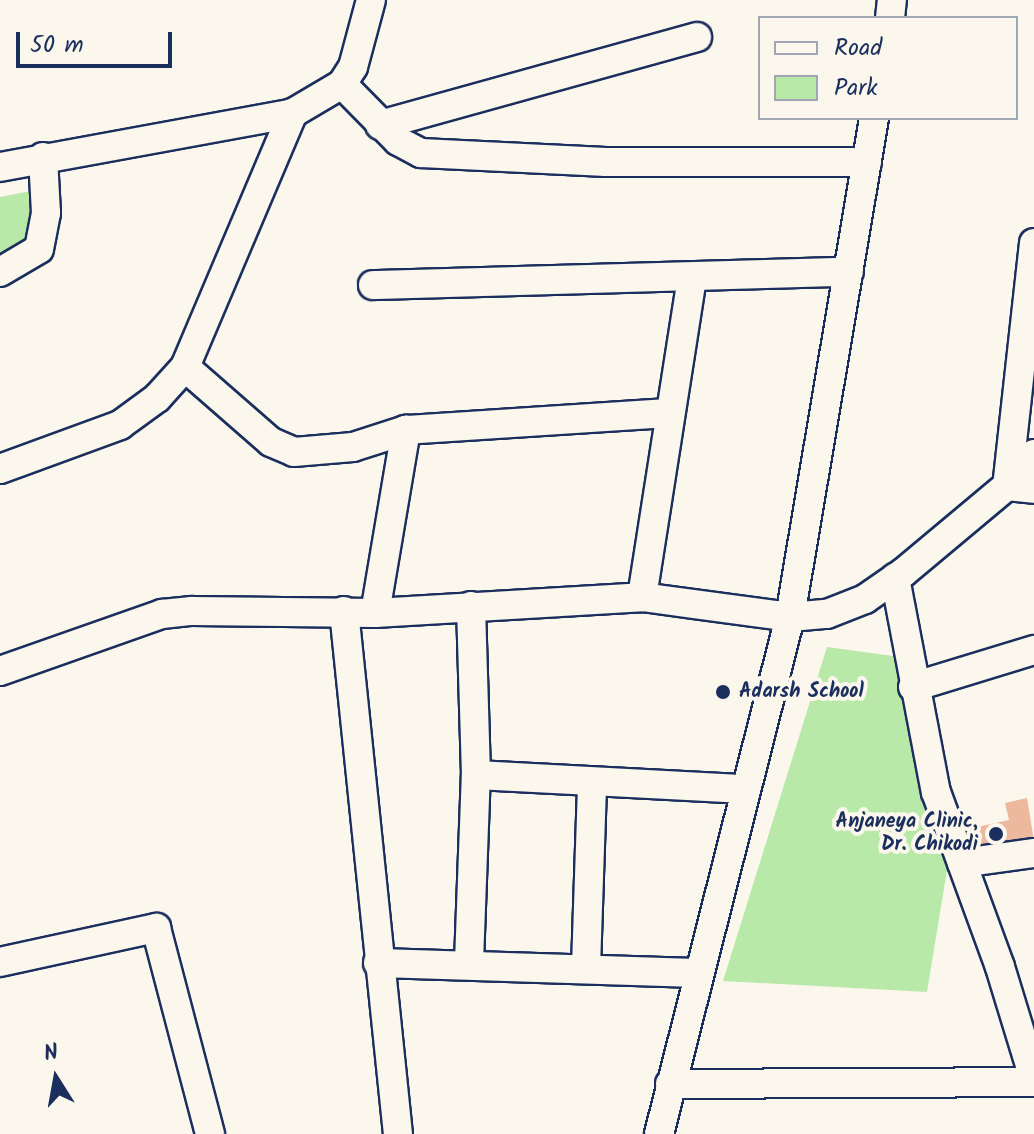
<!DOCTYPE html>
<style>
body{margin:0}
#map{position:relative;width:1034px;height:1134px;overflow:hidden;background:#fbf7ec;font-family:Kalam,sans-serif}
div>[style]{position:absolute}
.green>*{inset:0;background:#b8e9a8}
.building>*{inset:0;background:#edb99e}
.roads{filter:drop-shadow(2px 0 #1b2f5e) drop-shadow(-2px 0 #1b2f5e) drop-shadow(0 2px #1b2f5e) drop-shadow(0 -2px #1b2f5e)}
.minor>*{height:28px;margin:-14px;padding:0 14px;transform-origin:14px;border-radius:14px;background:#fbf7ec}
.dots>*{width:22px;height:22px;translate:-50% -50%;box-sizing:border-box;border:4px solid #fbf7ec;border-radius:50%}
span{translate:-50% -50%;white-space:nowrap;text-align:center;line-height:1.15;-webkit-text-stroke:8px #fbf7ec;paint-order:stroke}
.poi-label{font-size:20px;color:#1b2f5e;font-weight:700}
.left{translate:0 -50%;text-align:left}
.right{translate:-100% -50%;text-align:right}
.legend{position:absolute;left:758px;top:16px;width:260px;height:104px;box-sizing:border-box;background:#fbf7ec;border:2px solid #a1a7b3;margin:0;padding:10px 14px;list-style:none;font-size:24px;color:#1b2f5e}
.legend li{display:flex;align-items:center;gap:16px;height:40px}
.legend b{width:40px;border:2px solid #a1a7b3}
.north{position:absolute;left:16px;top:1038px;width:80px;height:80px;-webkit-text-stroke:6px #fbf7ec;paint-order:stroke;rotate:349deg;font-size:22px;font-weight:700;line-height:32px;text-align:center;color:#1b2f5e}
.north::after{content:'';display:block;margin:auto;width:28px;height:36px;background:#1b2f5e;clip-path:polygon(50% 0,100% 100%,50% 72%,0 100%)}
.scale{position:absolute;left:16px;top:32px;width:156px;height:36px;box-sizing:border-box;border:4px solid #1b2f5e;border-top:0;padding-left:10px;font-size:24px;line-height:28px;white-space:nowrap;color:#1b2f5e;-webkit-text-stroke:6px #fbf7ec;paint-order:stroke}
</style>
<div id="map">
<div class="green">
<div style="clip-path:polygon(36px 190px,32px 244px,0 264px,0 197px)"></div>
<div style="clip-path:polygon(827px 647px,893px 656px,947px 870px,927px 992px,723px 981px)"></div>
</div>
<div class="building">
<div style="clip-path:polygon(1027px 798px,1034px 841px,983px 852px,977px 827px,1009px 820px,1005px 803px)"></div>
</div>
<div class="roads">
<div class="minor">
<div style="left:890px;top:18px;width:18px;rotate:-84deg"></div>
<div style="left:342px;top:84px;width:80px;rotate:45.5deg"></div>
<div style="left:398px;top:141px;width:26px;rotate:28deg"></div>
<div style="left:421px;top:153px;width:185px;rotate:2.8deg"></div>
<div style="left:606px;top:162px;width:261px"></div>
<div style="left:380px;top:125px;width:329px;rotate:-15.5deg"></div>
<div style="left:0;top:167px;width:298px;rotate:-10.4deg"></div>
<div style="left:293px;top:113px;width:57px;rotate:-30.6deg"></div>
<div style="left:342px;top:84px;width:20px;rotate:-57deg"></div>
<div style="left:353px;top:67px;width:69px;rotate:-75deg"></div>
<div style="left:1034px;top:243px;width:244px;rotate:96.3deg"></div>
<div style="left:1007px;top:486px;width:27px;rotate:6deg"></div>
<div style="left:0;top:272px;width:45px;rotate:-30.5deg"></div>
<div style="left:39px;top:249px;width:37px;rotate:-79deg"></div>
<div style="left:46px;top:213px;width:56px;rotate:-93.1deg"></div>
<div style="left:373px;top:285px;width:476px;rotate:-1.6deg"></div>
<div style="left:185px;top:367px;width:114px;rotate:41.1deg"></div>
<div style="left:271px;top:442px;width:25px;rotate:23deg"></div>
<div style="left:294px;top:452px;width:59px;rotate:-4.8deg"></div>
<div style="left:353px;top:447px;width:56px;rotate:-17.8deg"></div>
<div style="left:406px;top:430px;width:264px;rotate:-3.7deg"></div>
<div style="left:0;top:469px;width:128px;rotate:-20.1deg"></div>
<div style="left:120px;top:425px;width:46px;rotate:-36.1deg"></div>
<div style="left:157px;top:398px;width:42px;rotate:-47.9deg"></div>
<div style="left:185px;top:367px;width:276px;rotate:-67deg"></div>
<div style="left:895px;top:578px;width:218px;rotate:79.2deg"></div>
<div style="left:936px;top:792px;width:186px;rotate:69.9deg"></div>
<div style="left:1000px;top:967px;width:116px;rotate:73deg"></div>
<div style="left:642px;top:597px;width:323px;rotate:-81.1deg"></div>
<div style="left:344px;top:611px;width:526px;rotate:84.11deg"></div>
<div style="left:375px;top:613px;width:186px;rotate:-80.4deg"></div>
<div style="left:0;top:671px;width:172px;rotate:-19.4deg"></div>
<div style="left:162px;top:614px;width:30px;rotate:-6deg"></div>
<div style="left:192px;top:611px;width:183px;rotate:0.6deg"></div>
<div style="left:375px;top:613px;width:267px;rotate:-3.4deg"></div>
<div style="left:642px;top:597px;width:149px;rotate:7.7deg"></div>
<div style="left:790px;top:617px;width:37px;rotate:-5deg"></div>
<div style="left:827px;top:614px;width:41px;rotate:-21.5deg"></div>
<div style="left:865px;top:599px;width:47px;rotate:-34.7deg"></div>
<div style="left:904px;top:572px;width:134px;rotate:-39.9deg"></div>
<div style="left:1007px;top:486px;width:42px;rotate:-49.8deg"></div>
<div style="left:913px;top:687px;width:127px;rotate:-17deg"></div>
<div style="left:476px;top:775px;width:270px;rotate:3deg"></div>
<div style="left:962px;top:863px;width:73px;rotate:-7.9deg"></div>
<div style="left:0;top:962px;width:160px;rotate:-12.3deg"></div>
<div style="left:156px;top:928px;width:213px;rotate:75.3deg"></div>
<div style="left:469px;top:962px;width:187px;rotate:-87.9deg"></div>
<div style="left:476px;top:775px;width:169px;rotate:-91.7deg"></div>
<div style="left:378px;top:963px;width:320px;rotate:1.8deg"></div>
<div style="left:586px;top:967px;width:184px;rotate:-88.1deg"></div>
<div style="left:670px;top:1084px;width:364px;rotate:-0.3deg"></div>
<div style="left:659px;top:1134px;width:533px;rotate:-75.78deg"></div>
<div style="left:790px;top:617px;width:506px;rotate:-80.44deg"></div>
</div>
</div>
<div class="dots">
<div style="left:723px;top:692px;background:#1b2f5e"></div>
<div style="left:996px;top:834px;background:#1b2f5e"></div>
</div>
<div class="poi-label">
<span class="left" style="left:739px;top:692px">Adarsh School</span>
<span class="right" style="left:978px;top:834px">Anjaneya Clinic,<br>Dr. Chikodi</span>
</div>
<ul class="legend">
<li><b style="height:10px;background:#fbf7ec"></b>Road</li>
<li><b style="height:22px;background:#b8e9a8"></b>Park</li>
</ul>
<div class="north">N</div>
<div class="scale">50 m</div>
</div>
